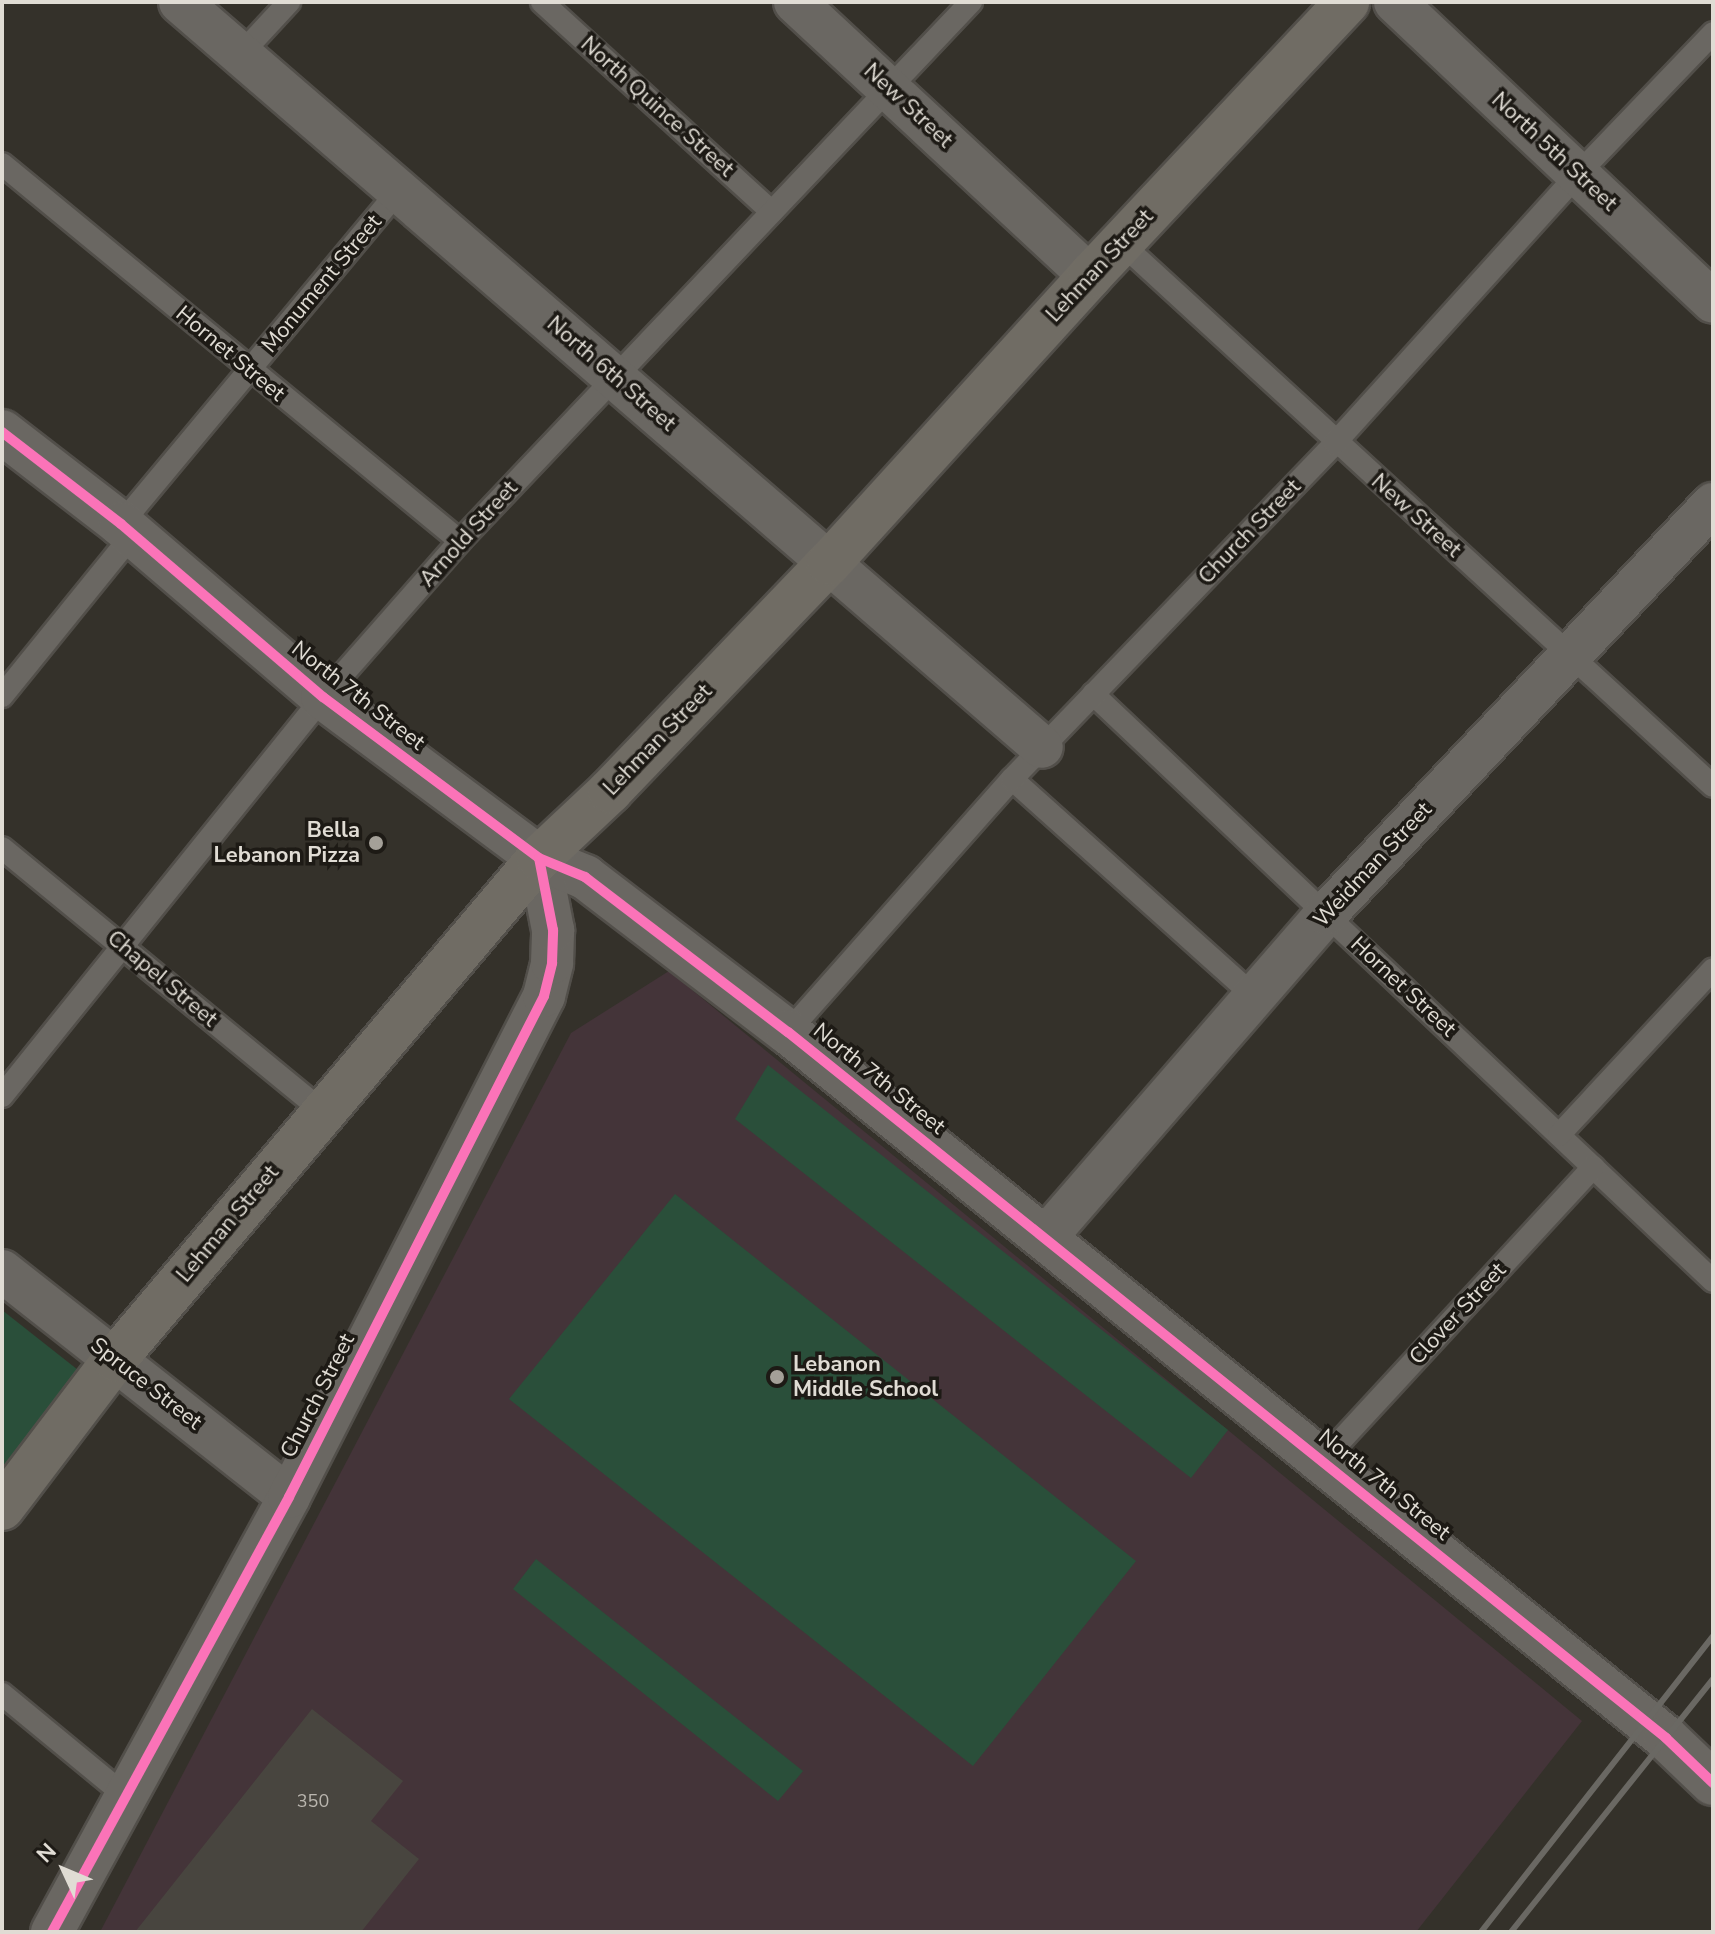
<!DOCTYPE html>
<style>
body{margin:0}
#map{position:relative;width:1715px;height:1934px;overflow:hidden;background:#34312a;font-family:"Nunito Sans",sans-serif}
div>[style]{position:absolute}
.education>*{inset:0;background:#443439}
.green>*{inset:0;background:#2a4f3a}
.building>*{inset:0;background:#48453f}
.roads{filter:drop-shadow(2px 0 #524f4a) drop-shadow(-2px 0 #524f4a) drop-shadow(0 2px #524f4a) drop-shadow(0 -2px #524f4a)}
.service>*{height:22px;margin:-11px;padding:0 11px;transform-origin:11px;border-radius:11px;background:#6a6762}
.minor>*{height:42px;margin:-21px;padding:0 21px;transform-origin:21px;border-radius:21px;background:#6a6762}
.tertiary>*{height:44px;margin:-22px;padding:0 22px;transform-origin:22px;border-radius:22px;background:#6a6762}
.secondary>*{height:44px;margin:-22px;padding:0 22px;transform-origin:22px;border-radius:22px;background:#706c64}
.rail>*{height:6px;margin:-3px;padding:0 3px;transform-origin:3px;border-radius:3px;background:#6a6863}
.cycleway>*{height:10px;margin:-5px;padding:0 5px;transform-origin:5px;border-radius:5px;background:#fb73b8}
.dots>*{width:22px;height:22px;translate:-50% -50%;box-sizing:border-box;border:4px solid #1d1a15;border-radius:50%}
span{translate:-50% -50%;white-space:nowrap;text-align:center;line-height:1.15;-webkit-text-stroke:7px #1d1a15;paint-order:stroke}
.number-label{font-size:18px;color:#bab6af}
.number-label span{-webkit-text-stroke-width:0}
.street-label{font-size:22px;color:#e0dcd4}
.poi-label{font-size:22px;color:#e0dcd4;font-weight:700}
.right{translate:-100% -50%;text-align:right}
.left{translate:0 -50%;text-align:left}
.frame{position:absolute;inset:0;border:4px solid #e0dcd4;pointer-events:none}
.north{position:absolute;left:24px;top:1830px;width:80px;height:80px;-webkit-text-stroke:6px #1d1a15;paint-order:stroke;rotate:314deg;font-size:22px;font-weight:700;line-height:32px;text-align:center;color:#e0dcd4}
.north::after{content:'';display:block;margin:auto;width:28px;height:36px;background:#e0dcd4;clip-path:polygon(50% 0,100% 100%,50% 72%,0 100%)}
</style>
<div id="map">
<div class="education">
<div style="clip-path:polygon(669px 971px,1582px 1721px,1416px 1932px,100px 1932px,571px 1033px)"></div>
</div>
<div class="green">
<div style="clip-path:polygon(768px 1065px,1228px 1430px,1191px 1478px,735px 1119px)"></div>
<div style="clip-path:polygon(675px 1194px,1136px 1561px,973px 1766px,509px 1399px)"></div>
<div style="clip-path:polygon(2px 1310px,92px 1381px,2px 1497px)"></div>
<div style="clip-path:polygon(536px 1559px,803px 1771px,778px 1801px,513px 1589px)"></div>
</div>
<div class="building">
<div style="clip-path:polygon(312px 1709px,403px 1781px,371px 1821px,419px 1859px,361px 1932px,135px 1932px)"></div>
</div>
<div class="roads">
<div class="service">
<div style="left:542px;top:2px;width:311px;rotate:42.4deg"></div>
<div style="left:241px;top:54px;width:71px;rotate:-47.3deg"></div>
<div style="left:2px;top:164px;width:593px;rotate:39.46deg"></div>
<div style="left:1121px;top:243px;width:803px;rotate:42.53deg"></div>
<div style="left:121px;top:524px;width:435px;rotate:-50.2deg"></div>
<div style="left:1093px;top:694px;width:854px;rotate:43.43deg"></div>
<div style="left:2px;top:696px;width:208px;rotate:-51deg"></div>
<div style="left:1012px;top:779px;width:325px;rotate:41.9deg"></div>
<div style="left:2px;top:848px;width:414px;rotate:39.4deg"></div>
<div style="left:788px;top:1032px;width:338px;rotate:-48.5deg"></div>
<div style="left:1012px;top:779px;width:466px;rotate:-46.1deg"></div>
<div style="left:1335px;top:443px;width:363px;rotate:-47.9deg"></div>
<div style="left:1578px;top:174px;width:195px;rotate:-46.2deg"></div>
<div style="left:2px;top:1096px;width:512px;rotate:-51.18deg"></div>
<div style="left:323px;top:697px;width:208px;rotate:-48.7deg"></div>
<div style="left:460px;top:541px;width:743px;rotate:-46.53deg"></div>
<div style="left:1559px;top:1135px;width:226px;rotate:-47.1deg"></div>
<div style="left:1322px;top:1461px;width:400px;rotate:-47.3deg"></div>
<div style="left:2px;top:1694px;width:163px;rotate:39.5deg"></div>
</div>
<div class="minor">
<div style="left:180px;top:2px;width:1139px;rotate:40.84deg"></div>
<div style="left:795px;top:2px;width:403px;rotate:42.9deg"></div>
<div style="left:1395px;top:2px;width:437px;rotate:43.3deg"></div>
<div style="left:1046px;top:1237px;width:427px;rotate:-49.1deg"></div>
<div style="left:1326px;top:914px;width:564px;rotate:-46.65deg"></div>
<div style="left:2px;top:1271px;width:365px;rotate:38.2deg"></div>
<div style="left:52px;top:1932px;width:495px;rotate:-61.4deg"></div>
<div style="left:289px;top:1497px;width:562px;rotate:-63.02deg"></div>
<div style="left:544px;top:996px;width:34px;rotate:-76deg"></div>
<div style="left:552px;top:963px;width:33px;rotate:-88deg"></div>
<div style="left:553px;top:930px;width:73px;rotate:-101deg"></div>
</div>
<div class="tertiary">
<div style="left:2px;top:432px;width:150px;rotate:37.7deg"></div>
<div style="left:121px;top:524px;width:266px;rotate:40.6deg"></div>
<div style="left:323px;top:697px;width:269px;rotate:36.7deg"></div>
<div style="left:539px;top:858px;width:50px;rotate:22.4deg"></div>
<div style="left:585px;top:877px;width:255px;rotate:37.4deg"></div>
<div style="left:788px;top:1032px;width:1127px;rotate:38.8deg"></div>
<div style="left:1666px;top:1738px;width:65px;rotate:43.8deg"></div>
</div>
<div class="secondary">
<div style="left:2px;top:1508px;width:187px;rotate:-52.8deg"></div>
<div style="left:115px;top:1359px;width:656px;rotate:-49.76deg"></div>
<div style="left:539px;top:858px;width:98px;rotate:-43.3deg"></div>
<div style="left:610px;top:791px;width:316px;rotate:-46.2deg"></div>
<div style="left:829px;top:563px;width:388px;rotate:-47.7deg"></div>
<div style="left:1090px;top:276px;width:376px;rotate:-46.8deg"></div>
</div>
</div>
<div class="rail">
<div style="left:1481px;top:1932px;width:376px;rotate:-51.9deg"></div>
<div style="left:1511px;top:1932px;width:324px;rotate:-51.4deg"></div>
</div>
<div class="cycleway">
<div style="left:2px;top:432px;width:150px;rotate:37.7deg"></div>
<div style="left:121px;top:524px;width:266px;rotate:40.6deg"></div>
<div style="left:323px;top:697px;width:269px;rotate:36.7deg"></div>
<div style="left:539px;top:858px;width:50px;rotate:22.4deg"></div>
<div style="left:585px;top:877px;width:255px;rotate:37.4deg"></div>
<div style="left:788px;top:1032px;width:1127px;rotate:38.8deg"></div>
<div style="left:1666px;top:1738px;width:65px;rotate:43.8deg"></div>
<div style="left:52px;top:1932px;width:495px;rotate:-61.4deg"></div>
<div style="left:289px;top:1497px;width:562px;rotate:-63.02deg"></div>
<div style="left:544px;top:996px;width:34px;rotate:-76deg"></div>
<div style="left:552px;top:963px;width:33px;rotate:-88deg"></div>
<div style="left:553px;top:930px;width:73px;rotate:-101deg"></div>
</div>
<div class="dots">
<div style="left:376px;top:843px;background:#a4a098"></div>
<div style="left:777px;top:1377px;background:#a4a098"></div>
</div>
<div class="number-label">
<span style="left:313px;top:1801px">350</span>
</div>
<div class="street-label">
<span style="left:908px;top:106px;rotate:43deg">New Street</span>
<span style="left:657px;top:107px;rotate:42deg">North Quince Street</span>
<span style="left:1554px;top:152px;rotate:43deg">North 5th Street</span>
<span style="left:1100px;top:266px;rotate:-47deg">Lehman Street</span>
<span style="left:322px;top:284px;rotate:-50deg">Monument Street</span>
<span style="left:230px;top:354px;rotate:40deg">Hornet Street</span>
<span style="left:611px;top:374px;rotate:41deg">North 6th Street</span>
<span style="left:1416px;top:516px;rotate:42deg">New Street</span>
<span style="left:1250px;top:532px;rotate:-46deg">Church Street</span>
<span style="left:469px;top:534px;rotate:-48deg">Arnold Street</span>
<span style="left:358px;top:696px;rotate:38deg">North 7th Street</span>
<span style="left:658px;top:740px;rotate:-46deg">Lehman Street</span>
<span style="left:1373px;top:865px;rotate:-47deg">Weidman Street</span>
<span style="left:162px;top:979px;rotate:40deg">Chapel Street</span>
<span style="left:1403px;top:987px;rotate:43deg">Hornet Street</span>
<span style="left:879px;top:1079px;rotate:39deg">North 7th Street</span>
<span style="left:228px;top:1224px;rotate:-50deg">Lehman Street</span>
<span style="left:1458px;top:1314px;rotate:-47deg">Clover Street</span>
<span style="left:146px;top:1384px;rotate:38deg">Spruce Street</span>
<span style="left:318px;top:1396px;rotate:-63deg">Church Street</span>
<span style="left:1384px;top:1485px;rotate:39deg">North 7th Street</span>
</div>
<div class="poi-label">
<span class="right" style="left:360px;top:843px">Bella<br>Lebanon Pizza</span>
<span class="left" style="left:793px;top:1377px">Lebanon<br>Middle School</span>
</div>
<div class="frame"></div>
<div class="north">N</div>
</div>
